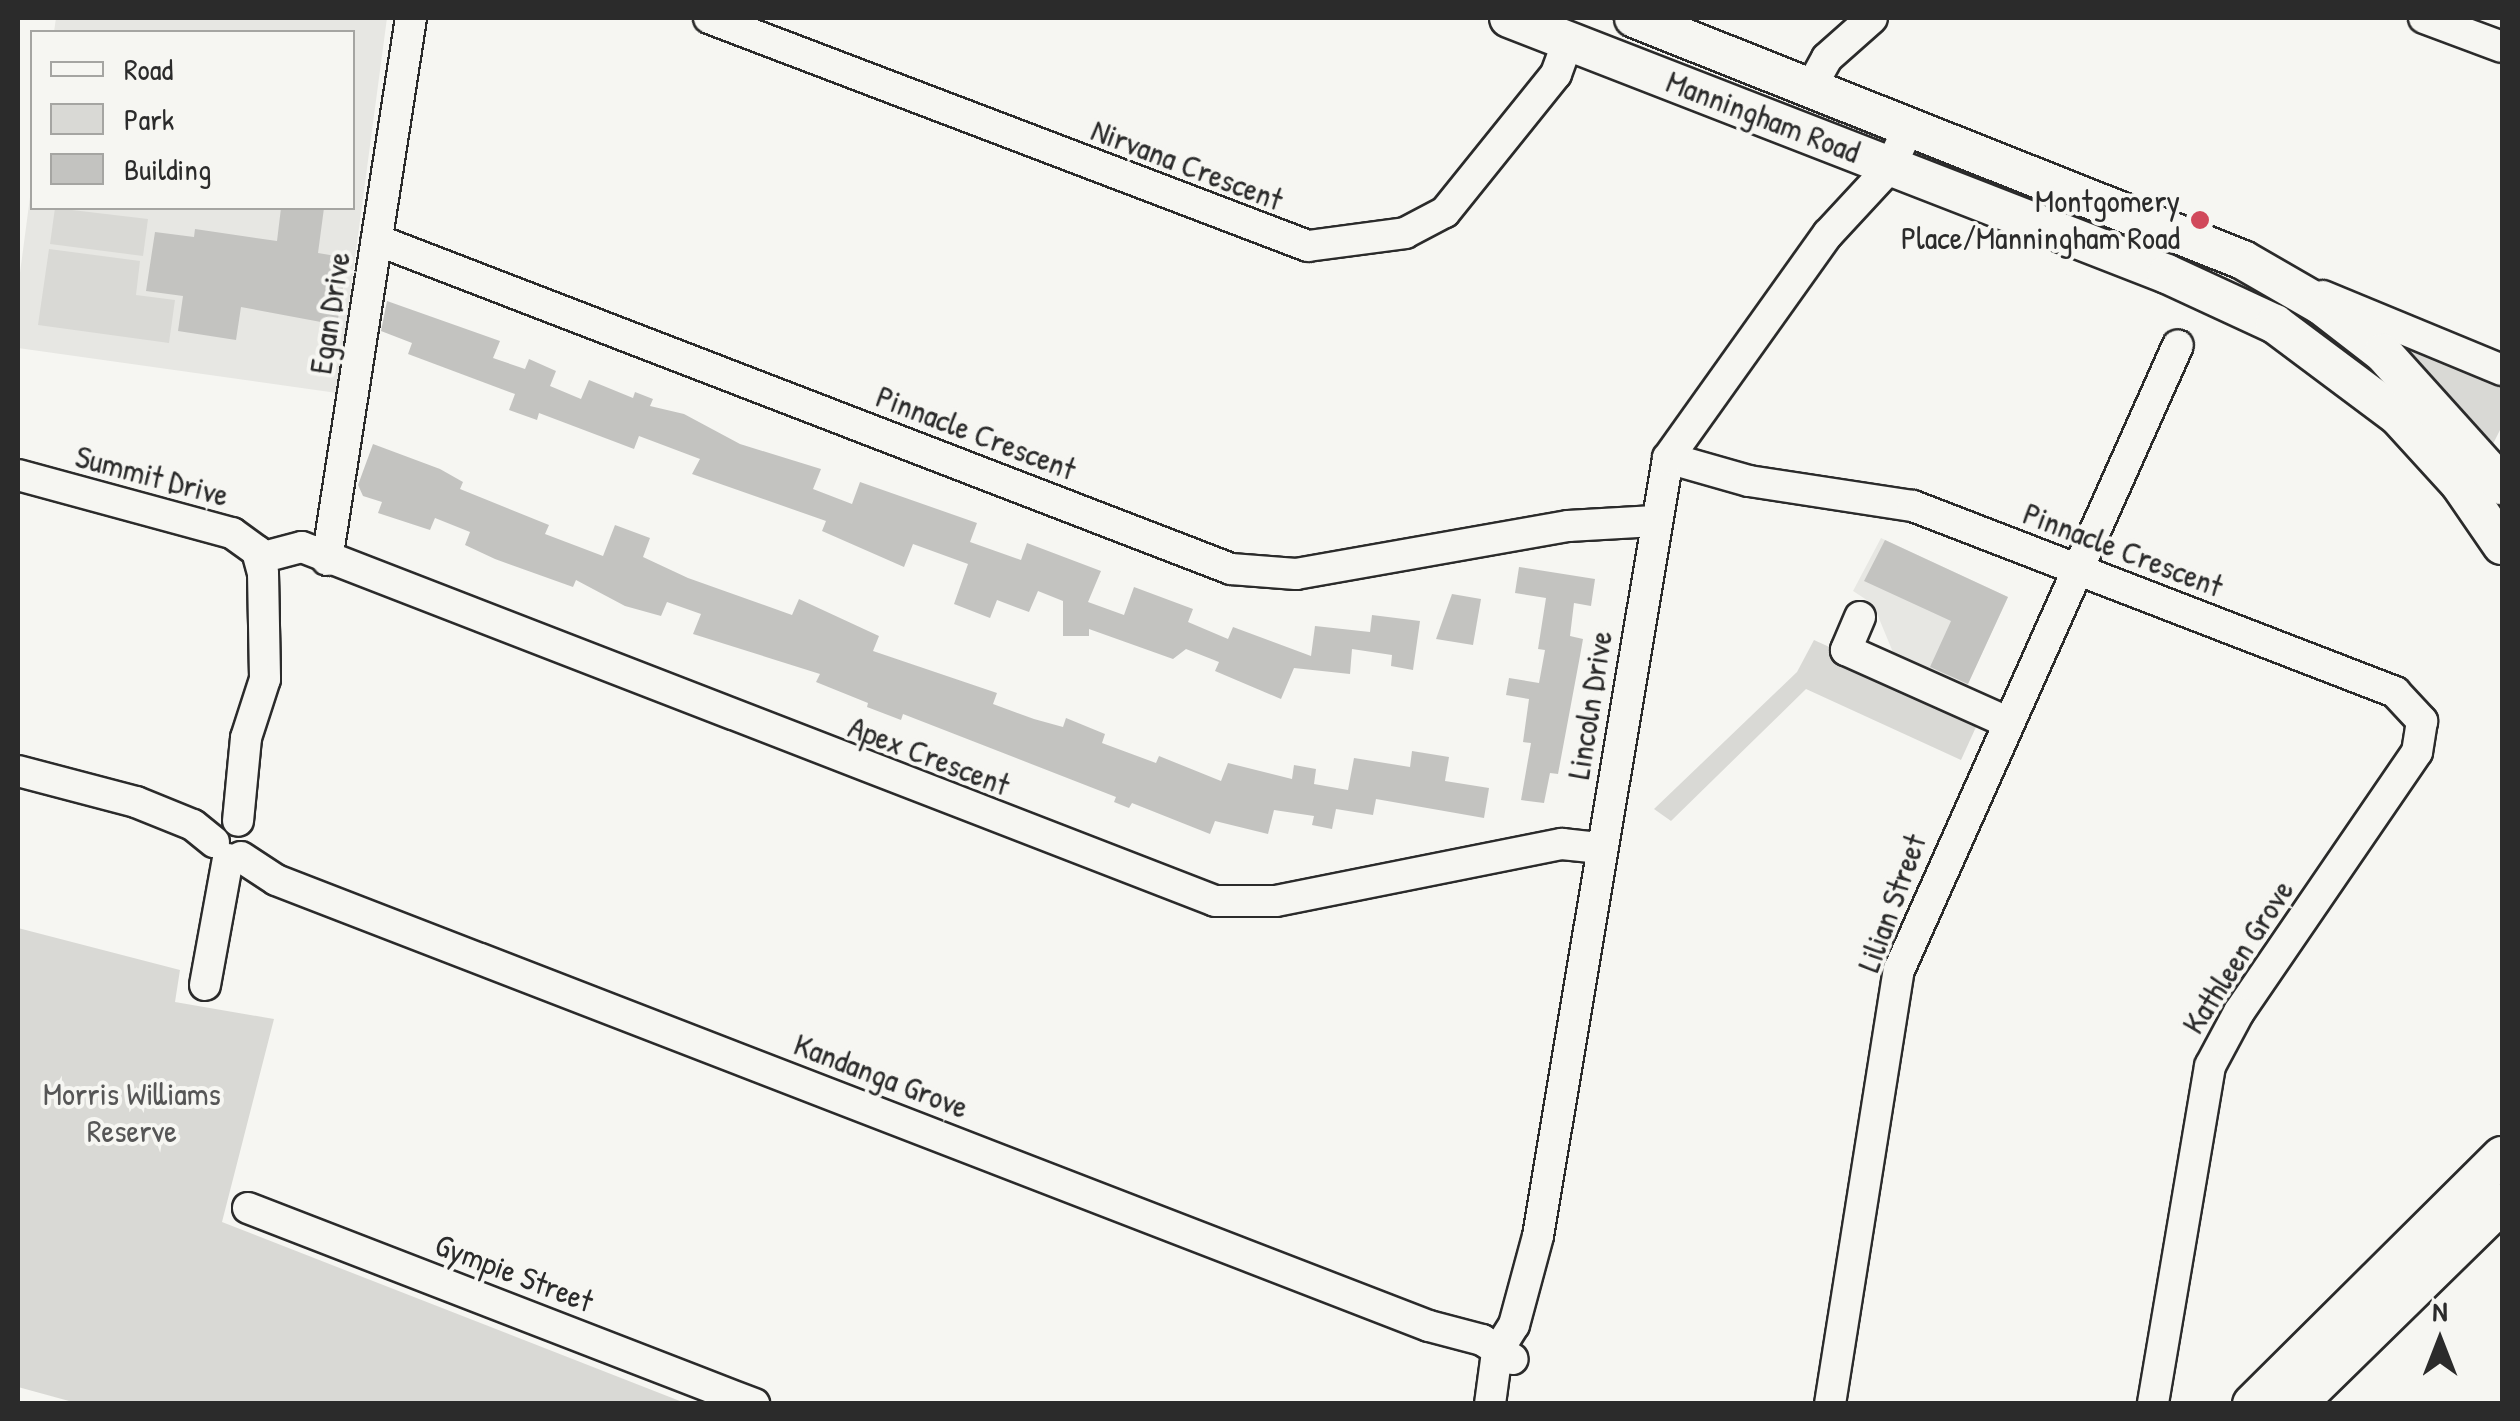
<!DOCTYPE html>
<style>
body{margin:0}
#map{position:relative;width:2520px;height:1421px;overflow:hidden;background:#f6f6f2;font-family:"Patrick Hand",sans-serif}
div>[style]{position:absolute}
.built>*{inset:0;background:#e7e7e3}
.green>*{inset:0;background:#d9d9d5}
.building>*{inset:0;background:#c3c3c0}
.roads{filter:drop-shadow(2px 0 #2b2b2b) drop-shadow(-2px 0 #2b2b2b) drop-shadow(0 2px #2b2b2b) drop-shadow(0 -2px #2b2b2b)}
.minor>*{height:30px;margin:-15px;padding:0 15px;transform-origin:15px;border-radius:15px;background:#f6f6f2}
.major>*{height:38px;margin:-19px;padding:0 19px;transform-origin:19px;border-radius:19px;background:#f6f6f2}
.dots>*{width:28px;height:28px;translate:-50% -50%;box-sizing:border-box;border:5px solid #f6f6f2;border-radius:50%}
span{translate:-50% -50%;white-space:nowrap;text-align:center;line-height:1.15;-webkit-text-stroke:8px #f6f6f2;paint-order:stroke}
.street-label{font-size:32px;color:#2b2b2b}
.poi-label{font-size:32px;color:#2b2b2b}
.right{translate:-100% -50%;text-align:right}
.park-label{font-size:32px;color:#565656}
.frame{position:absolute;inset:0;border:20px solid #2b2b2b;pointer-events:none}
.legend{position:absolute;left:30px;top:30px;width:325px;height:180px;box-sizing:border-box;background:#f6f6f2;border:2px solid #a5a5a2;margin:0;padding:12px 18px;list-style:none;font-size:30px;color:#2b2b2b}
.legend li{display:flex;align-items:center;gap:20px;height:50px}
.legend b{width:50px;border:2px solid #a5a5a2}
.north{position:absolute;left:2390px;top:1291px;width:100px;height:100px;-webkit-text-stroke:8px #f6f6f2;paint-order:stroke;rotate:0deg;font-size:28px;font-weight:700;line-height:40px;text-align:center;color:#2b2b2b}
.north::after{content:'';display:block;margin:auto;width:35px;height:45px;background:#2b2b2b;clip-path:polygon(50% 0,100% 100%,50% 72%,0 100%)}
</style>
<div id="map">
<div class="built">
<div style="clip-path:polygon(56px 18px,387px 18px,337px 393px,18px 348px,18px 288px,32px 182px,32px 208px,352px 208px,352px 32px,54px 32px)"></div>
<div style="clip-path:polygon(1881px 538px,2008px 597px,1964px 692px,1897px 662px,1873px 604px,1853px 591px)"></div>
</div>
<div class="green">
<div style="clip-path:polygon(55px 208px,148px 219px,143px 256px,50px 244px)"></div>
<div style="clip-path:polygon(49px 249px,140px 261px,136px 295px,175px 300px,169px 343px,38px 325px)"></div>
<div style="clip-path:polygon(2404px 347px,2502px 379px,2502px 426px,2493px 444px)"></div>
<div style="clip-path:polygon(1814px 640px,1981px 716px,1961px 760px,1806px 689px,1671px 821px,1654px 809px,1797px 672px)"></div>
<div style="clip-path:polygon(18px 928px,180px 970px,175px 1002px,274px 1019px,222px 1222px,685px 1403px,80px 1404px,18px 1387px)"></div>
</div>
<div class="building">
<div style="clip-path:polygon(281px 208px,324px 208px,318px 253px,348px 258px,337px 325px,241px 307px,236px 340px,178px 331px,183px 296px,146px 291px,155px 232px,194px 237px,195px 229px,277px 241px)"></div>
<div style="clip-path:polygon(387px 301px,500px 341px,493px 358px,525px 369px,529px 359px,556px 371px,550px 386px,581px 399px,589px 380px,633px 398px,635px 392px,653px 399px,650px 406px,684px 414px,740px 444px,821px 469px,813px 489px,852px 504px,860px 482px,977px 523px,970px 542px,1021px 560px,1027px 543px,1101px 571px,1088px 602px,1124px 615px,1134px 587px,1193px 609px,1188px 622px,1228px 639px,1233px 627px,1311px 656px,1315px 626px,1370px 632px,1372px 615px,1420px 621px,1413px 670px,1391px 666px,1392px 655px,1352px 649px,1350px 674px,1294px 668px,1281px 699px,1215px 671px,1219px 662px,1186px 649px,1173px 659px,1089px 629px,1089px 636px,1063px 636px,1063px 601px,1038px 591px,1029px 612px,997px 600px,990px 618px,954px 604px,968px 564px,913px 544px,904px 567px,822px 531px,826px 521px,692px 474px,700px 459px,639px 436px,634px 449px,539px 413px,537px 420px,509px 410px,515px 394px,408px 354px,412px 343px,381px 331px)"></div>
<div style="clip-path:polygon(373px 444px,440px 469px,463px 482px,460px 489px,549px 525px,545px 534px,603px 556px,615px 525px,650px 538px,643px 557px,688px 578px,792px 615px,799px 599px,879px 636px,873px 651px,997px 693px,993px 704px,1034px 719px,1063px 727px,1066px 718px,1105px 734px,1102px 743px,1156px 763px,1159px 756px,1221px 781px,1228px 763px,1292px 779px,1294px 765px,1316px 769px,1314px 784px,1348px 790px,1354px 758px,1410px 767px,1412px 751px,1449px 757px,1445px 781px,1489px 788px,1484px 818px,1376px 799px,1373px 815px,1336px 809px,1332px 829px,1312px 825px,1314px 816px,1274px 810px,1268px 834px,1215px 821px,1210px 834px,1132px 803px,1129px 808px,1114px 802px,1116px 797px,903px 714px,901px 720px,867px 707px,868px 703px,816px 682px,820px 674px,693px 634px,701px 614px,667px 602px,661px 616px,625px 606px,576px 580px,573px 587px,495px 559px,465px 545px,470px 532px,435px 518px,430px 530px,378px 513px,382px 502px,363px 496px,358px 485px)"></div>
<div style="clip-path:polygon(1885px 540px,2008px 597px,1968px 684px,1930px 667px,1951px 621px,1864px 581px)"></div>
<div style="clip-path:polygon(1519px 567px,1595px 579px,1591px 606px,1574px 603px,1570px 636px,1583px 639px,1580px 656px,1558px 774px,1550px 773px,1544px 803px,1521px 800px,1531px 743px,1523px 742px,1529px 699px,1506px 695px,1509px 678px,1539px 683px,1545px 650px,1538px 649px,1546px 598px,1515px 593px)"></div>
<div style="clip-path:polygon(1452px 594px,1481px 599px,1473px 645px,1436px 639px)"></div>
</div>
<div class="roads">
<div class="minor">
<div style="left:709px;top:18px;width:641px;rotate:20.84deg"></div>
<div style="left:1308px;top:246px;width:98px;rotate:-7.6deg"></div>
<div style="left:1405px;top:233px;width:45px;rotate:-27.7deg"></div>
<div style="left:1445px;top:212px;width:177px;rotate:-51.2deg"></div>
<div style="left:1556px;top:74px;width:35px;rotate:-70deg"></div>
<div style="left:2424px;top:18px;width:83px;rotate:20.4deg"></div>
<div style="left:1811px;top:87px;width:33px;rotate:-61deg"></div>
<div style="left:1827px;top:58px;width:60px;rotate:-41.6deg"></div>
<div style="left:377px;top:240px;width:915px;rotate:21.07deg"></div>
<div style="left:1231px;top:569px;width:65px;rotate:4.4deg"></div>
<div style="left:1296px;top:574px;width:276px;rotate:-10deg"></div>
<div style="left:1568px;top:526px;width:87px;rotate:-3.3deg"></div>
<div style="left:2323px;top:296px;width:194px;rotate:22.5deg"></div>
<div style="left:1668px;top:458px;width:84px;rotate:15.9deg"></div>
<div style="left:1749px;top:481px;width:166px;rotate:8.7deg"></div>
<div style="left:1913px;top:506px;width:517px;rotate:21.1deg"></div>
<div style="left:2395px;top:692px;width:40px;rotate:47deg"></div>
<div style="left:2422px;top:721px;width:31px;rotate:99deg"></div>
<div style="left:2417px;top:752px;width:315px;rotate:124.4deg"></div>
<div style="left:2239px;top:1012px;width:61px;rotate:118.2deg"></div>
<div style="left:2210px;top:1066px;width:343px;rotate:99.6deg"></div>
<div style="left:18px;top:475px;width:222px;rotate:15.2deg"></div>
<div style="left:232px;top:533px;width:31px;rotate:36deg"></div>
<div style="left:257px;top:551px;width:23px;rotate:75deg"></div>
<div style="left:263px;top:573px;width:106px;rotate:88.9deg"></div>
<div style="left:265px;top:679px;width:62px;rotate:107.9deg"></div>
<div style="left:246px;top:738px;width:83px;rotate:95.5deg"></div>
<div style="left:260px;top:558px;width:43px;rotate:-14.7deg"></div>
<div style="left:302px;top:547px;width:979px;rotate:21.19deg"></div>
<div style="left:1215px;top:901px;width:61px"></div>
<div style="left:1276px;top:901px;width:292px;rotate:-11.3deg"></div>
<div style="left:1562px;top:844px;width:39px;rotate:6deg"></div>
<div style="left:327px;top:560px;width:548px;rotate:-81.19deg"></div>
<div style="left:1860px;top:617px;width:36px;rotate:113deg"></div>
<div style="left:1846px;top:650px;width:174px;rotate:24.1deg"></div>
<div style="left:18px;top:771px;width:122px;rotate:14.7deg"></div>
<div style="left:136px;top:802px;width:61px;rotate:22deg"></div>
<div style="left:193px;top:825px;width:27px;rotate:39deg"></div>
<div style="left:241px;top:857px;width:42px;rotate:33.3deg"></div>
<div style="left:276px;top:880px;width:1236px;rotate:21.15deg"></div>
<div style="left:1429px;top:1326px;width:55px;rotate:14.8deg"></div>
<div style="left:1482px;top:1340px;width:36px;rotate:32deg"></div>
<div style="left:205px;top:985px;width:128px;rotate:-79.7deg"></div>
<div style="left:248px;top:1208px;width:543px;rotate:21.17deg"></div>
<div style="left:1490px;top:1404px;width:52px;rotate:-82.3deg"></div>
<div style="left:1497px;top:1352px;width:32px;rotate:-58deg"></div>
<div style="left:1514px;top:1325px;width:92px;rotate:-74.9deg"></div>
<div style="left:1538px;top:1236px;width:789px;rotate:-80.51deg"></div>
<div style="left:1668px;top:458px;width:275px;rotate:-54.5deg"></div>
<div style="left:1828px;top:234px;width:91px;rotate:-47.2deg"></div>
<div style="left:1890px;top:167px;width:47px;rotate:-64.5deg"></div>
<div style="left:1830px;top:1404px;width:439px;rotate:-81deg"></div>
<div style="left:1899px;top:970px;width:684px;rotate:-65.94deg"></div>
</div>
<div class="major">
<div style="left:1509px;top:18px;width:706px;rotate:21.26deg"></div>
<div style="left:2167px;top:274px;width:119px;rotate:24.8deg"></div>
<div style="left:2275px;top:324px;width:154px;rotate:36.8deg"></div>
<div style="left:2398px;top:416px;width:92px;rotate:47.6deg"></div>
<div style="left:2460px;top:484px;width:74px;rotate:55.5deg"></div>
<div style="left:1634px;top:18px;width:655px;rotate:21.67deg"></div>
<div style="left:2243px;top:260px;width:90px;rotate:30deg"></div>
<div style="left:2321px;top:305px;width:78px;rotate:37.7deg"></div>
<div style="left:2383px;top:353px;width:178px;rotate:48deg"></div>
<div style="left:2252px;top:1404px;width:352px;rotate:-44.8deg"></div>
<div style="left:2297px;top:1404px;width:287px;rotate:-44.4deg"></div>
</div>
</div>
<div class="dots">
<div style="left:2200px;top:220px;background:#d1495b"></div>
</div>
<div class="street-label">
<span style="left:1763px;top:117px;rotate:21deg">Manningham Road</span>
<span style="left:1187px;top:165px;rotate:21deg">Nirvana Crescent</span>
<span style="left:330px;top:313px;rotate:-81deg">Egan Drive</span>
<span style="left:976px;top:433px;rotate:21deg">Pinnacle Crescent</span>
<span style="left:152px;top:476px;rotate:15deg">Summit Drive</span>
<span style="left:2123px;top:550px;rotate:21deg">Pinnacle Crescent</span>
<span style="left:1590px;top:705px;rotate:-81deg">Lincoln Drive</span>
<span style="left:929px;top:756px;rotate:21deg">Apex Crescent</span>
<span style="left:1892px;top:903px;rotate:-70deg">Lilian Street</span>
<span style="left:2238px;top:957px;rotate:-57deg">Kathleen Grove</span>
<span style="left:881px;top:1076px;rotate:21deg">Kandanga Grove</span>
<span style="left:514px;top:1273px;rotate:21deg">Gympie Street</span>
</div>
<div class="poi-label">
<span class="right" style="left:2180px;top:220px">Montgomery<br>Place/Manningham Road</span>
</div>
<div class="park-label">
<span style="left:132px;top:1113px">Morris Williams<br>Reserve</span>
</div>
<div class="frame"></div>
<ul class="legend">
<li><b style="height:12px;background:#f6f6f2"></b>Road</li>
<li><b style="height:28px;background:#d9d9d5"></b>Park</li>
<li><b style="height:28px;background:#c3c3c0"></b>Building</li>
</ul>
<div class="north">N</div>
</div>
